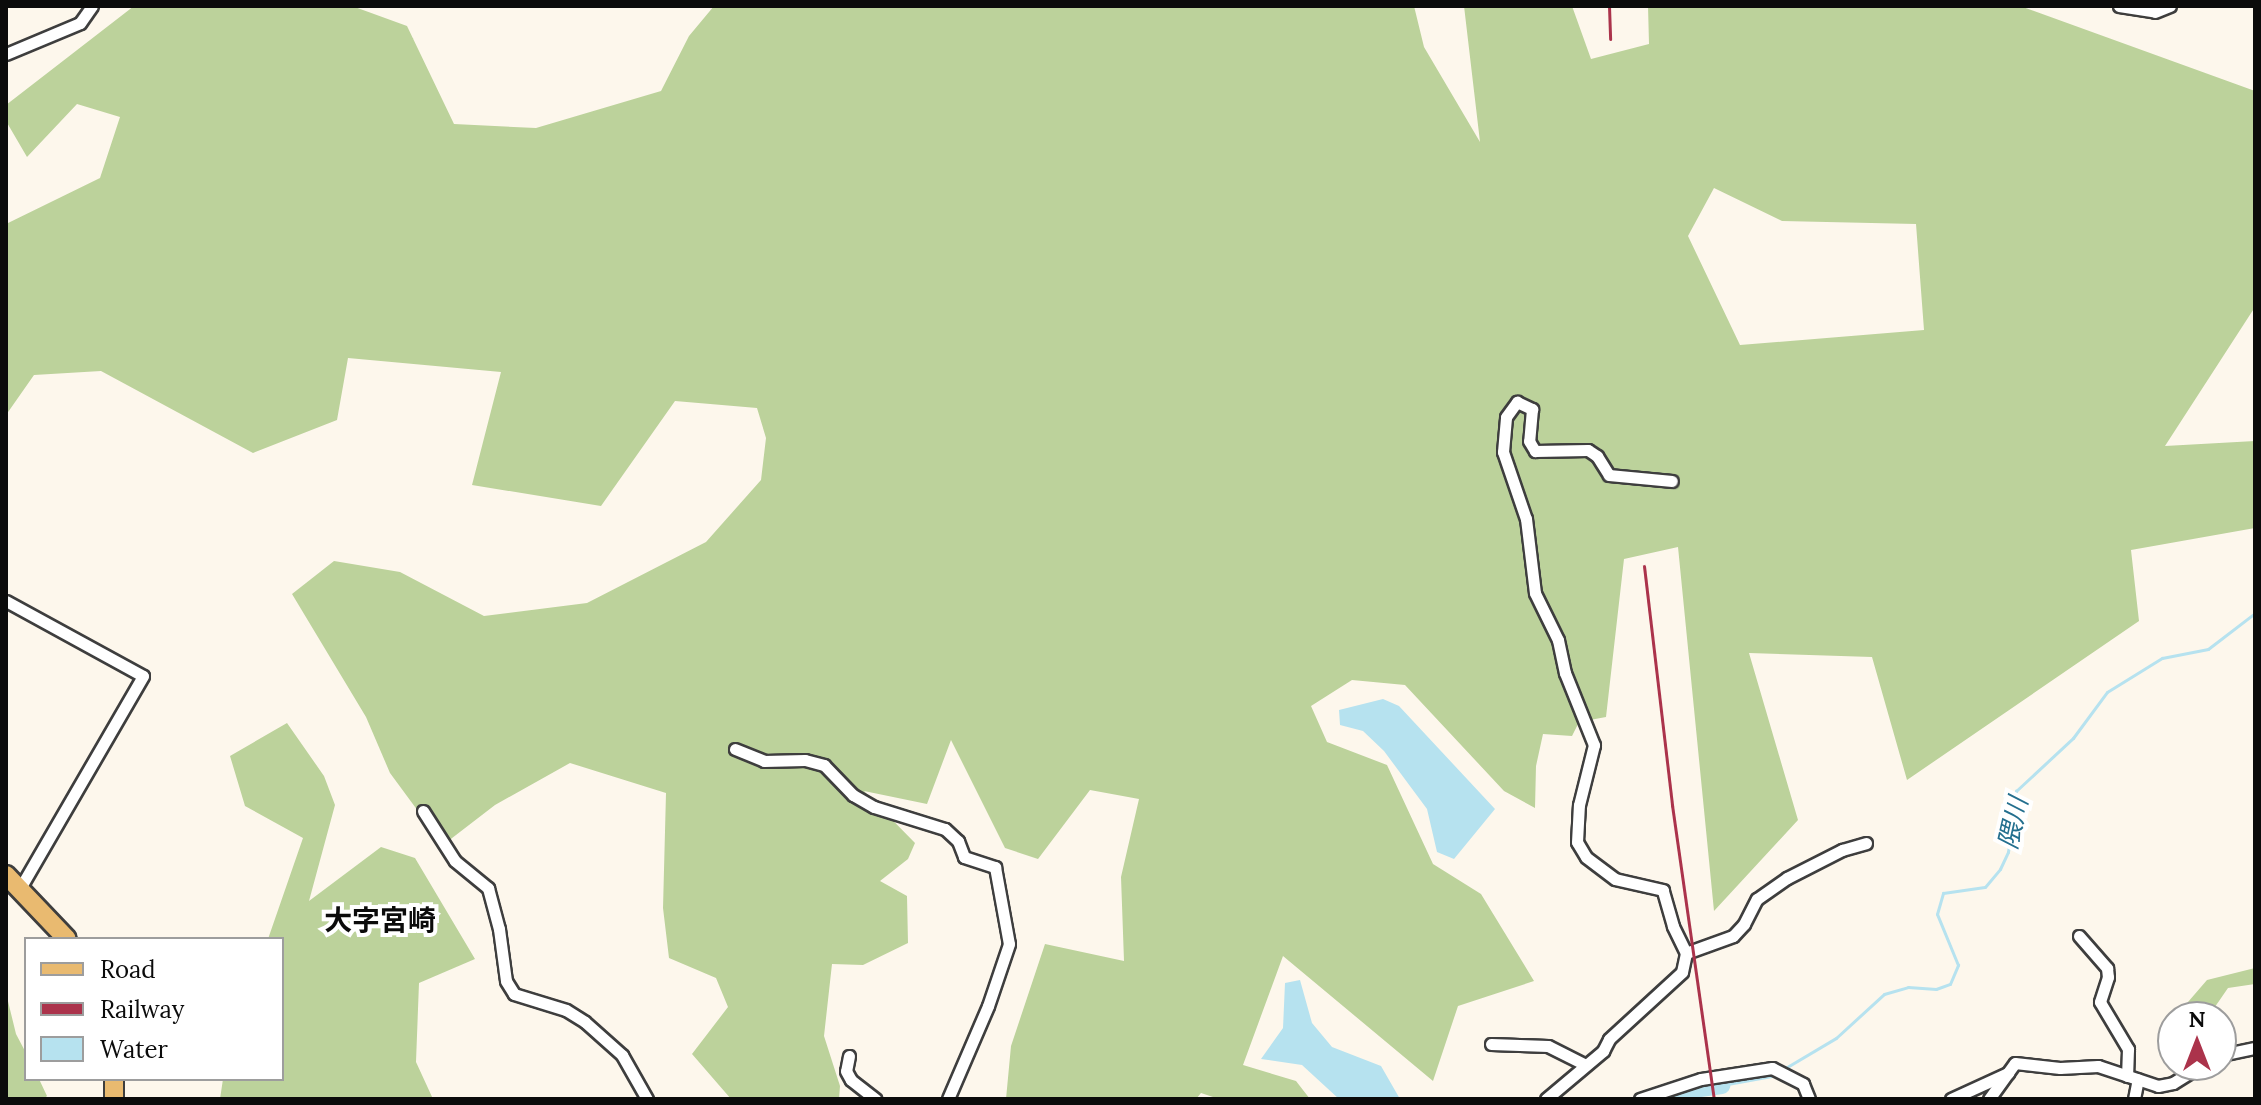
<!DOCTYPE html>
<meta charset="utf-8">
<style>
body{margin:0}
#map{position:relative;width:2261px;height:1105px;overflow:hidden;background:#fdf7ec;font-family:Lora,"Noto Sans JP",serif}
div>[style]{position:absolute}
.forest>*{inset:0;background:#bcd29b}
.water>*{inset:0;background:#b6e2ef}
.stream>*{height:3px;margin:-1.5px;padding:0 1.5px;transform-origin:1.5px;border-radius:1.5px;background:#b6e2ef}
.river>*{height:18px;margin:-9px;padding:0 9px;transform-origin:9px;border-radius:9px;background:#b6e2ef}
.roads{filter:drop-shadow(2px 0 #3e3e3e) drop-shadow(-2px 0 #3e3e3e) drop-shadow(0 2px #3e3e3e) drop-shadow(0 -2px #3e3e3e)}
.street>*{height:11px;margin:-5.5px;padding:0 5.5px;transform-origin:5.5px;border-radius:5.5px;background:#fff}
.primary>*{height:18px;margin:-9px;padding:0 9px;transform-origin:9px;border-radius:9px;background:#e9ba70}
.rail>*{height:3px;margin:-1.5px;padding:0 1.5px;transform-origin:1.5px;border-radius:1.5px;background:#ab334b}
span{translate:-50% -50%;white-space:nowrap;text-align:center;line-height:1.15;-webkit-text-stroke:8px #fff;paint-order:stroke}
.water-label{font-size:26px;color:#236f8e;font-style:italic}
.quarter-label{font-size:28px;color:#0b0b0b;font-weight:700}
.frame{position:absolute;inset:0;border:8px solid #0b0b0b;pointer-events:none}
.legend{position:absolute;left:24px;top:937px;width:260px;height:144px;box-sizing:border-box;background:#fff;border:2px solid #9d9d9d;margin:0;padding:10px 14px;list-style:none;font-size:24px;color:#0b0b0b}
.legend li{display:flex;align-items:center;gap:16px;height:40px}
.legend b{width:40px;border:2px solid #9d9d9d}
.north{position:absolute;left:2157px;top:1001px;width:80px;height:80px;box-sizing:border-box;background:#fff;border:2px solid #9d9d9d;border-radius:50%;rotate:0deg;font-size:22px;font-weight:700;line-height:32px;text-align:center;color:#0b0b0b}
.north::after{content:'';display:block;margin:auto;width:28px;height:36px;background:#ab334b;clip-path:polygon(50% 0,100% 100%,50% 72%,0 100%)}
</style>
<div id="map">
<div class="forest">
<div style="clip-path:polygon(evenodd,134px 6px,352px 6px,407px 26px,454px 124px,536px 128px,661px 91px,689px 36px,714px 6px,1414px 6px,1424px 47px,1480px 142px,1464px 6px,1572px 6px,1591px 59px,1649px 44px,1648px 6px,2020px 6px,2255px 91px,2255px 307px,2165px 446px,2255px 441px,2255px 528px,2131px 550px,2139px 621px,1907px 780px,1872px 657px,1749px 653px,1798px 820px,1714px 911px,1678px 547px,1624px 559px,1606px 717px,1579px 722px,1572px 736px,1543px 734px,1536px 766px,1535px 808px,1504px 791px,1405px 685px,1352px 680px,1311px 706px,1327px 742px,1387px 765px,1433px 864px,1481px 894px,1534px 981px,1458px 1006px,1433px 1081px,1283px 956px,1243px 1065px,1296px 1081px,1310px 1099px,1219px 1099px,1201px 1093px,1196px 1099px,1006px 1099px,1011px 1046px,1045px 944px,1124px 961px,1121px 877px,1139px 799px,1090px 790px,1038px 859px,1005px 848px,951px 740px,927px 804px,864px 791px,915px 843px,908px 859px,880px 881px,907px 896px,908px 943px,863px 965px,832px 964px,824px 1036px,840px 1086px,839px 1099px,731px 1099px,692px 1054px,728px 1007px,716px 978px,669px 958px,663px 908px,666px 793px,570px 763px,495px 805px,443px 845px,390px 773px,366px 717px,292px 594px,334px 561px,400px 572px,484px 616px,587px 603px,706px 542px,761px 480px,766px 438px,757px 408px,675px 401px,601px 506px,472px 485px,501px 372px,348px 358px,337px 420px,253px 453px,101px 371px,34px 375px,6px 415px,6px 224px,100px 178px,120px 117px,77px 104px,27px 157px,6px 121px,6px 105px,134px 6px,1714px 188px,1782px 221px,1916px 224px,1924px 330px,1740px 345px,1688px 236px,1714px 188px)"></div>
<div style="clip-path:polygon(287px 723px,324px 776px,335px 805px,309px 901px,381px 847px,415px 858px,475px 959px,419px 983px,416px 1062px,433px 1099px,220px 1099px,223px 1079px,282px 1079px,282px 939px,268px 939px,303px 838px,245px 806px,230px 756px)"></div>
<div style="clip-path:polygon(2255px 968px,2255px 984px,2228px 988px,2208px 1017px,2182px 1017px,2188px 1002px,2207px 980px)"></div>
<div style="clip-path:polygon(6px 993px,16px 1034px,26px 1053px,26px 1079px,39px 1079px,47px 1096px,44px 1099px,6px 1099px)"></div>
</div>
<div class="water">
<div style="clip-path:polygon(1383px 699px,1399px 706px,1495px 809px,1454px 859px,1437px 852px,1427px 809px,1384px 751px,1363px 731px,1340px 725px,1339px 710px)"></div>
<div style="clip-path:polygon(1300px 980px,1312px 1023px,1332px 1047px,1381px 1066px,1400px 1099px,1339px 1099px,1302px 1065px,1261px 1059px,1283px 1028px,1285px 983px)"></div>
</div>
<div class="stream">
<div style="left:1782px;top:1070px;width:63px;rotate:-30.7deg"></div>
<div style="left:1836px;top:1038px;width:65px;rotate:-42.5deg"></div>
<div style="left:1884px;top:994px;width:25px;rotate:-16deg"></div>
<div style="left:1908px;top:987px;width:28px;rotate:4deg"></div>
<div style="left:1936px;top:989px;width:15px;rotate:-20deg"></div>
<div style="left:1950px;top:984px;width:21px;rotate:-67deg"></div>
<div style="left:1958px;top:965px;width:55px;rotate:-112.4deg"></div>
<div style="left:1937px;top:914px;width:22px;rotate:-74deg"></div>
<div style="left:1943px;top:893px;width:42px;rotate:-8.1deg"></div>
<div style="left:1985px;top:887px;width:23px;rotate:-50deg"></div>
<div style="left:2000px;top:869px;width:19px;rotate:-65deg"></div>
<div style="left:2008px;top:852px;width:62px;rotate:-82.5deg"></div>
<div style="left:2016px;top:791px;width:78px;rotate:-42.9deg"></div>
<div style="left:2073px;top:738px;width:57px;rotate:-53.5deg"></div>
<div style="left:2107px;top:692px;width:65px;rotate:-31.7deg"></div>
<div style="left:2162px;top:658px;width:47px;rotate:-11.1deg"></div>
<div style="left:2208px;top:649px;width:59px;rotate:-37.5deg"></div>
<div style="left:1722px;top:1085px;width:56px;rotate:-10.3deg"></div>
</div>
<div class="river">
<div style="left:1668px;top:1099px;width:8px;rotate:-60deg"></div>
<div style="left:1672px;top:1092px;width:50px;rotate:-8deg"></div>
</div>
<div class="roads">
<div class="street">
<div style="left:2119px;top:6px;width:36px;rotate:9deg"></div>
<div style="left:2155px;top:12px;width:16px;rotate:-22deg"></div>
<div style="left:6px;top:54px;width:80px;rotate:-22.7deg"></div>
<div style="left:80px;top:23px;width:21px;rotate:-55deg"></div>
<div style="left:6px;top:601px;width:156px;rotate:28.7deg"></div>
<div style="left:143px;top:676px;width:247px;rotate:120.1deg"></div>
<div style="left:735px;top:749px;width:31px;rotate:22deg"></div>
<div style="left:764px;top:761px;width:41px;rotate:-1.4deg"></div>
<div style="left:805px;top:760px;width:20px;rotate:15deg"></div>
<div style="left:824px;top:765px;width:42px;rotate:46deg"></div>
<div style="left:853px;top:795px;width:24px;rotate:30deg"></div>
<div style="left:874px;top:807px;width:74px;rotate:17.2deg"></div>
<div style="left:945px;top:829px;width:18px;rotate:43deg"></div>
<div style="left:958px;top:841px;width:17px;rotate:69deg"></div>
<div style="left:964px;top:857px;width:33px;rotate:18deg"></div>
<div style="left:995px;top:867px;width:78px;rotate:79.7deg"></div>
<div style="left:1009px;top:944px;width:65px;rotate:108.7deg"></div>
<div style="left:988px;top:1006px;width:101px;rotate:113.3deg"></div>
<div style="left:423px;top:811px;width:59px;rotate:57.4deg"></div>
<div style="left:455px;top:861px;width:43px;rotate:39.3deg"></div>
<div style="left:488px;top:888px;width:42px;rotate:75deg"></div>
<div style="left:499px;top:929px;width:52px;rotate:82.3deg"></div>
<div style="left:506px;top:981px;width:15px;rotate:58deg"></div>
<div style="left:514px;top:994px;width:54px;rotate:17.1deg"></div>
<div style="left:566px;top:1010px;width:22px;rotate:32deg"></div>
<div style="left:585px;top:1022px;width:50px;rotate:41.7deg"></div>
<div style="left:622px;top:1055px;width:51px;rotate:60.4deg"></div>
<div style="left:2079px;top:936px;width:43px;rotate:48.8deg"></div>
<div style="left:2107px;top:968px;width:9px;rotate:84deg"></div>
<div style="left:2108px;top:977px;width:26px;rotate:108deg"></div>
<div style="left:2100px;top:1002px;width:55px;rotate:59.2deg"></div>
<div style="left:2128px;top:1049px;width:27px;rotate:92deg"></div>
<div style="left:1686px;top:953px;width:50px;rotate:-19.9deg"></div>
<div style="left:1733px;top:936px;width:16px;rotate:-47deg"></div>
<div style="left:1744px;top:924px;width:28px;rotate:-63deg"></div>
<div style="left:1757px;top:899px;width:37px;rotate:-35deg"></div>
<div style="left:1787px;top:878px;width:62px;rotate:-27deg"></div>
<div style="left:1842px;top:850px;width:25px;rotate:-16deg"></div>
<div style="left:1491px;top:1044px;width:57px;rotate:2deg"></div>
<div style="left:1548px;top:1046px;width:42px;rotate:26.6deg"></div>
<div style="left:2221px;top:1055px;width:35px;rotate:-12deg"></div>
<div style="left:849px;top:1056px;width:15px;rotate:101deg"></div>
<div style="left:846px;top:1071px;width:10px;rotate:61deg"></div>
<div style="left:851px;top:1080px;width:31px;rotate:38deg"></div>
<div style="left:1546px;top:1099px;width:75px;rotate:-40.1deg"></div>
<div style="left:1603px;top:1051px;width:13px;rotate:-63deg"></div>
<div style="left:1609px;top:1039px;width:99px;rotate:-42.5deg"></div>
<div style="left:1682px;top:972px;width:19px;rotate:-78deg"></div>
<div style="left:1686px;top:953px;width:30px;rotate:-116deg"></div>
<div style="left:1673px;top:926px;width:37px;rotate:-106deg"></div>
<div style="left:1663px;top:890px;width:49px;rotate:-167.1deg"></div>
<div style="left:1615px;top:879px;width:36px;rotate:-143deg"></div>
<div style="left:1586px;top:857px;width:17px;rotate:-121deg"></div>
<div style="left:1577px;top:842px;width:37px;rotate:-87deg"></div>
<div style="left:1579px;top:805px;width:62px;rotate:-76deg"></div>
<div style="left:1594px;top:745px;width:78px;rotate:-111.9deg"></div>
<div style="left:1565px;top:673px;width:34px;rotate:-102deg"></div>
<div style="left:1558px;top:640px;width:52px;rotate:-116.1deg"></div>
<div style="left:1535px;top:593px;width:75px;rotate:-96.9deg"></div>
<div style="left:1526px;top:519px;width:71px;rotate:-108.9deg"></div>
<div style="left:1503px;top:452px;width:35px;rotate:-85deg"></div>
<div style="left:1506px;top:417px;width:19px;rotate:-54deg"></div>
<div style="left:1517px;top:402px;width:17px;rotate:25deg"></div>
<div style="left:1532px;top:409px;width:32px;rotate:95deg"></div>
<div style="left:1529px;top:441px;width:12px;rotate:59deg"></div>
<div style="left:1535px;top:451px;width:53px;rotate:-1.1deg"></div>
<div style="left:1588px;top:450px;width:11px;rotate:34deg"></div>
<div style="left:1597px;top:456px;width:22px;rotate:58deg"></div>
<div style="left:1609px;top:475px;width:63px;rotate:5.4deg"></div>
<div style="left:1640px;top:1099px;width:64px;rotate:-18.2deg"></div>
<div style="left:1701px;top:1079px;width:72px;rotate:-8.8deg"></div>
<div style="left:1772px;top:1068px;width:35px;rotate:27deg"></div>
<div style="left:1803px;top:1084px;width:16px;rotate:68deg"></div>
<div style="left:1951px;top:1099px;width:63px;rotate:-24.5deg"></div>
<div style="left:1989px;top:1099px;width:44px;rotate:-54.2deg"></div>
<div style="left:2015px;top:1063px;width:45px;rotate:6.3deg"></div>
<div style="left:2060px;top:1068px;width:38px;rotate:-3deg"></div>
<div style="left:2098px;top:1066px;width:63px;rotate:18.4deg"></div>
<div style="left:2158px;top:1086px;width:15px;rotate:-11deg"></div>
<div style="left:2173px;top:1083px;width:34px;rotate:-32deg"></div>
<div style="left:2134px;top:1099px;width:20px;rotate:-79deg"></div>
</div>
<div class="primary">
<div style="left:6px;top:875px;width:88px;rotate:46.4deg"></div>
<div style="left:114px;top:1079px;width:20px;rotate:90deg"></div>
</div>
</div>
<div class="rail">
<div style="left:1609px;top:6px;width:33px;rotate:88deg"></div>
<div style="left:1644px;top:566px;width:241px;rotate:83.3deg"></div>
<div style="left:1672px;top:805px;width:297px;rotate:81.9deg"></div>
</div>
<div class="water-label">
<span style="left:2013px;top:823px;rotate:-77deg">隈川</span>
</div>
<div class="quarter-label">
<span style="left:380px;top:920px">大字宮崎</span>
</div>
<div class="frame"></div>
<ul class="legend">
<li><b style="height:10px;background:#e9ba70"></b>Road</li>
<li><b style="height:10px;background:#ab334b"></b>Railway</li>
<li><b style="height:22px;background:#b6e2ef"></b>Water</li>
</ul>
<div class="north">N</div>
</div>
